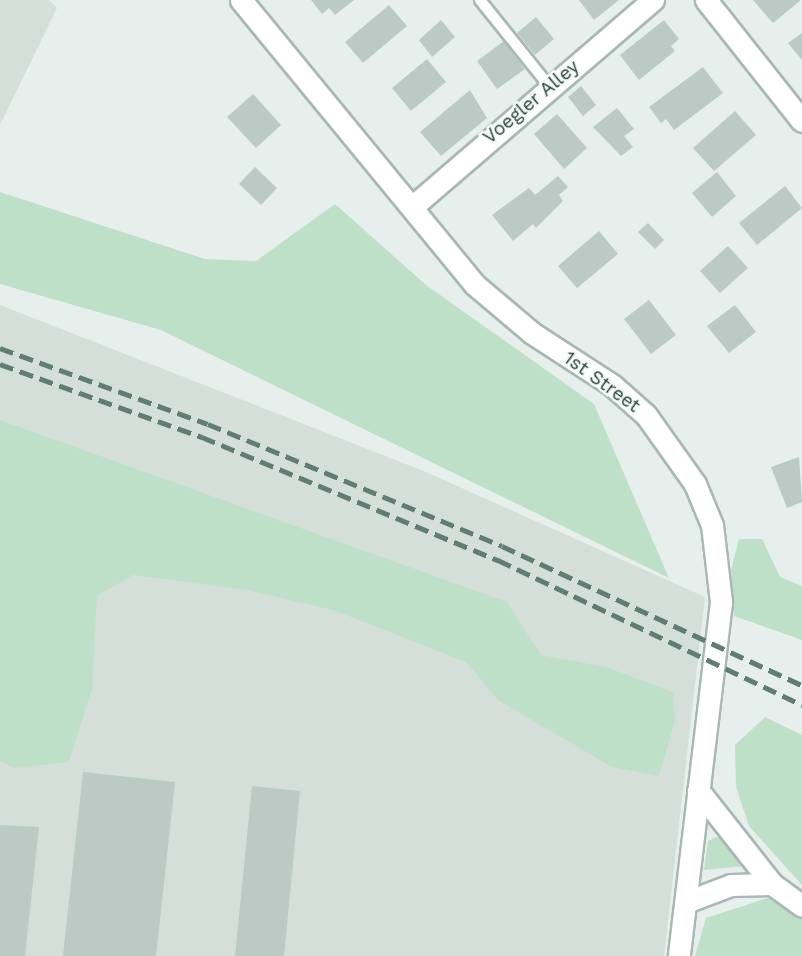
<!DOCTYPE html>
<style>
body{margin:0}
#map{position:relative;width:802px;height:956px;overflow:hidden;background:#e6efeb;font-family:"Work Sans",sans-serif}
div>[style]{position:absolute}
.built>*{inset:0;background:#d4dfda}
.green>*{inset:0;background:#bfe0c8}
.building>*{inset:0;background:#bbcac4}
.roads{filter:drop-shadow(2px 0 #a8b8b2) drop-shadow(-2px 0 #a8b8b2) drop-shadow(0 2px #a8b8b2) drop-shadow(0 -2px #a8b8b2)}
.lane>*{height:10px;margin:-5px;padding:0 5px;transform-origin:5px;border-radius:5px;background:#fff}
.street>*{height:21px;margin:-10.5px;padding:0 10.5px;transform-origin:10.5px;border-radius:10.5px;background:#fff}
.secondary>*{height:21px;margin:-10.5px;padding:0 10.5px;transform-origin:10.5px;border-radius:10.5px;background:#fff}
.rail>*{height:5px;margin-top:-2.5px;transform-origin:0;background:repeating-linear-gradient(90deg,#5f7d75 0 14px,transparent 0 21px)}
span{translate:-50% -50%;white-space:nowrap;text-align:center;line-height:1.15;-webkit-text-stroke:5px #f7fbf9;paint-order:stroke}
.street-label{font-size:19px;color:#24423a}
</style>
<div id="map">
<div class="built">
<div style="clip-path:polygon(0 0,49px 0,57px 8px,0 125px)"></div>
<div style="clip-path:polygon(0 305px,426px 472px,705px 597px,664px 956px,0 956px)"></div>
</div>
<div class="green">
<div style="clip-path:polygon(0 192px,205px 259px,256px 261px,335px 204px,426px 285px,594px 404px,669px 578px,161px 330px,0 284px)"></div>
<div style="clip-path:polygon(0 420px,507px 602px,541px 655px,606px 667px,673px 692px,675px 720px,659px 776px,612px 767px,498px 700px,466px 662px,333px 610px,247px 590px,133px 575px,97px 596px,92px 689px,69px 762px,14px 768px,0 761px)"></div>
<div style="clip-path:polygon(739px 539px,762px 539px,780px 577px,802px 586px,802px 640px,734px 616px,731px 570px)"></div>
<div style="clip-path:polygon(765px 717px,802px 735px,802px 885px,749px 826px,736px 787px,735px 745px)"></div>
<div style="clip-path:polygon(717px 837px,724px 837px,744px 866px,704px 870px,708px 841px)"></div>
<div style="clip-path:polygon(768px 898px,802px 916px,802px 956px,695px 956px,706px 918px)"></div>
</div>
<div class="building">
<div style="clip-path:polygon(311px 0,354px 0,335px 15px,329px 8px,322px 14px)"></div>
<div style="clip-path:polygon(579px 0,619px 0,594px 20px)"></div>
<div style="clip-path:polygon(753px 0,801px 0,773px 23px)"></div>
<div style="clip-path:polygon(389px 5px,407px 26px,363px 63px,345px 42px)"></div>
<div style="clip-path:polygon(536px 17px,554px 39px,535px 55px,517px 33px)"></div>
<div style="clip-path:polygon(441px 20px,455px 37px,432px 57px,419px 40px)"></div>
<div style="clip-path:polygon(664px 20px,679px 39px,671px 46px,675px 51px,639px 80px,620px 55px)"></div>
<div style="clip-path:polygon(802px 33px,802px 60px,788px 43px)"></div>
<div style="clip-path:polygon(504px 41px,525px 69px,497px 89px,477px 61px)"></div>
<div style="clip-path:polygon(427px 59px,446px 82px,411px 111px,392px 88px)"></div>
<div style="clip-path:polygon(703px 67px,723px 93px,674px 130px,666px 119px,661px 123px,649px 107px)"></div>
<div style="clip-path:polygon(581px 86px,596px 105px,583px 116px,568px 97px)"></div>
<div style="clip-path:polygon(470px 90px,487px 118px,441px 156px,420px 132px)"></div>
<div style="clip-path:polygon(253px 94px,281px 125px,256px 148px,227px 117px)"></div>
<div style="clip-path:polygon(617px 108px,634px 129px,624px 136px,633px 147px,621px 156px,593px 127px)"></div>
<div style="clip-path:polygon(735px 111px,756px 135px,714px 171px,693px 148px)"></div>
<div style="clip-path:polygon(557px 114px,587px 148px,564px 169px,534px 134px)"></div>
<div style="clip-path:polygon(255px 167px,277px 188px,261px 205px,239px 184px)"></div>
<div style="clip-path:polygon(717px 172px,736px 196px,712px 217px,692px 193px)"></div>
<div style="clip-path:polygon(558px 176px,568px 187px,559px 195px,563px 201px,536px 228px,533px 224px,513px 241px,492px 215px,529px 188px,535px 195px)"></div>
<div style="clip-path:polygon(785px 186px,802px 208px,757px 245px,739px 223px)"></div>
<div style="clip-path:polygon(648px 223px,664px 240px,655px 249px,638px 232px)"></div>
<div style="clip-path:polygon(599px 231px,618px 254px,577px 288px,558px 266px)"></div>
<div style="clip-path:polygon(728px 246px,748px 268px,720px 293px,700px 271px)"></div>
<div style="clip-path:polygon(649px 300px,676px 335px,651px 354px,624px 319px)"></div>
<div style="clip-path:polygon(735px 305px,756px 332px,729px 353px,707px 326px)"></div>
<div style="clip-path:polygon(799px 457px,802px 502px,787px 508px,771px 467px)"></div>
<div style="clip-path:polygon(83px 772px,175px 782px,156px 956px,63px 956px)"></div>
<div style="clip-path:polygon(252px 786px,300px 791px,284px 956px,235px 956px)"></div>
<div style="clip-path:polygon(0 825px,39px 827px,25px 956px,0 956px)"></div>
</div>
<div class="roads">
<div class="lane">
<div style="left:480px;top:0;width:112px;rotate:51.2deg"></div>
</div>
<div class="street">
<div style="left:706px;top:0;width:154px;rotate:51.6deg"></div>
<div style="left:412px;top:207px;width:318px;rotate:-40.7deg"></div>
<div style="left:698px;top:790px;width:120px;rotate:51.8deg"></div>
<div style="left:772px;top:884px;width:37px;rotate:36deg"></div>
<div style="left:686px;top:902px;width:48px;rotate:-20.7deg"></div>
<div style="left:731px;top:885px;width:41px;rotate:-1.4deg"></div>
</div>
<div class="secondary">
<div style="left:241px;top:0;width:367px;rotate:50.6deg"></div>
<div style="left:474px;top:284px;width:76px;rotate:40.2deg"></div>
<div style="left:532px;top:333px;width:95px;rotate:33deg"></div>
<div style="left:612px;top:385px;width:45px;rotate:41.4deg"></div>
<div style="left:646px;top:415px;width:85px;rotate:54.6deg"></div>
<div style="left:695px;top:484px;width:44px;rotate:67.5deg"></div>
<div style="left:712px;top:525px;width:78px;rotate:83.3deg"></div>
<div style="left:721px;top:602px;width:356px;rotate:96.8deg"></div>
</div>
</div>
<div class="rail">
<div style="left:0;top:348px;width:221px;rotate:20.1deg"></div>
<div style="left:208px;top:424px;width:318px;rotate:22.5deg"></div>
<div style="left:502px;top:546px;width:331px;rotate:24.9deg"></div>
<div style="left:0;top:364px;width:215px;rotate:19.9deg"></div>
<div style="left:202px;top:437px;width:321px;rotate:22.6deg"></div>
<div style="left:498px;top:560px;width:337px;rotate:25.5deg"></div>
</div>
<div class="street-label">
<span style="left:531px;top:102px;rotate:-40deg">Voegler Alley</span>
<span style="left:602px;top:382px;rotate:36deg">1st Street</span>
</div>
</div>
